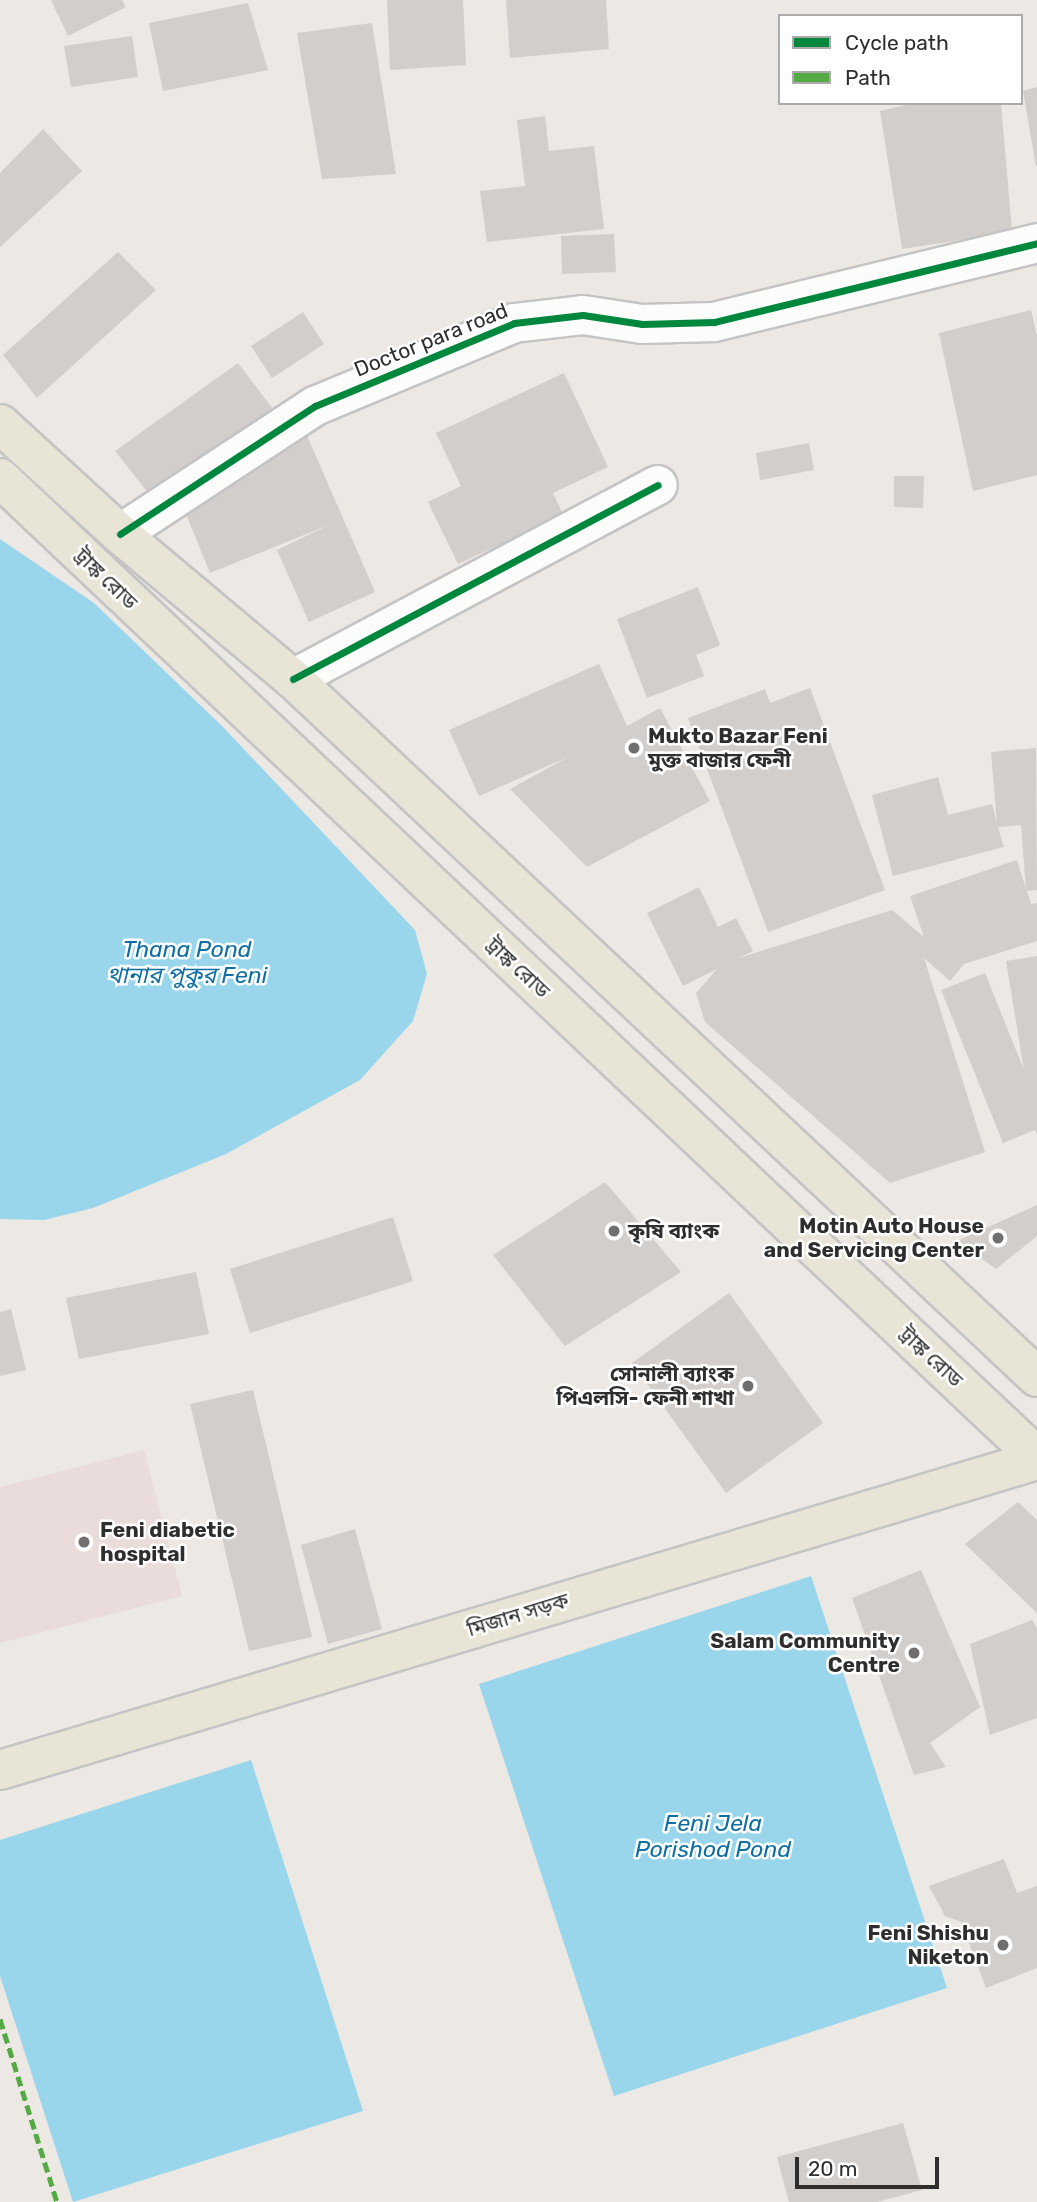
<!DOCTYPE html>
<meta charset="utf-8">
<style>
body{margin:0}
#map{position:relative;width:1037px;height:2202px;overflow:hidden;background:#ece8e4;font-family:Rubik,"Noto Sans Bengali",sans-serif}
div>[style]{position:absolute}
.medical>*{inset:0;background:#e9dcdb}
.water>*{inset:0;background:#99d6ec}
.building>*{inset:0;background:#d1cecb}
.roads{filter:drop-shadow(2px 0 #c5c4c5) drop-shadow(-2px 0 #c5c4c5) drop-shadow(0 2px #c5c4c5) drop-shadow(0 -2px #c5c4c5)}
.minor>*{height:38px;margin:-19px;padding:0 19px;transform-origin:19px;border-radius:19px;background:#fcfcfb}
.major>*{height:38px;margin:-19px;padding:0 19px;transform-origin:19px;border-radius:19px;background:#e8e4d6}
.quiet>*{height:5px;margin-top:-2.5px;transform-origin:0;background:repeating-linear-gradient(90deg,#54ab44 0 10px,transparent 0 15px)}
.cycleway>*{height:7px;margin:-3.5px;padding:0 3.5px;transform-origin:3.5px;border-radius:3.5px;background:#00873e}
.dots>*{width:19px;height:19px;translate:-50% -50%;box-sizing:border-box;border:4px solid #fff;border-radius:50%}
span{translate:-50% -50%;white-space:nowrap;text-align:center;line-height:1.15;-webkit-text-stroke:5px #fff;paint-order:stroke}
.street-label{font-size:21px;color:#2e2e2e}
.poi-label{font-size:21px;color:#2e2e2e;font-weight:700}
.left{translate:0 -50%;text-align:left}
.right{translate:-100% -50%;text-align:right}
.water-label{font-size:23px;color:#0d6fa3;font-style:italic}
.legend{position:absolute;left:778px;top:14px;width:245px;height:91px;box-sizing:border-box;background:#fff;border:2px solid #ababab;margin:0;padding:9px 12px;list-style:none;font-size:21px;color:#2e2e2e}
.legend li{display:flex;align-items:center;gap:14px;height:35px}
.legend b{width:35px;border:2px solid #ababab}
.scale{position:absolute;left:795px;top:2157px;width:144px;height:32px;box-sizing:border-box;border:4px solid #2e2e2e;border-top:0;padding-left:9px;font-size:21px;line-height:24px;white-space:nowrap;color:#2e2e2e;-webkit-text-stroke:5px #fff;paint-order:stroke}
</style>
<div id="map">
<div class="medical">
<div style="clip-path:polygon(144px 1450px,182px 1596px,0 1643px,0 1487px)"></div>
</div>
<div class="water">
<div style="clip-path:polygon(0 539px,94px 603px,222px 726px,415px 930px,427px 974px,413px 1021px,360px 1080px,226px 1154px,93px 1208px,44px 1220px,0 1219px)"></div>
<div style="clip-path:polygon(811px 1576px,947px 1988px,614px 2096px,479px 1684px)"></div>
<div style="clip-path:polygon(251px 1760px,363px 2111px,73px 2202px,0 1976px,0 1840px)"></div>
</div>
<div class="building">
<div style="clip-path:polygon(51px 0,122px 0,126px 7px,68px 36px)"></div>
<div style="clip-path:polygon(387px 0,463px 0,466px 65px,390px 70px)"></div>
<div style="clip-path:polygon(506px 0,606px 0,609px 49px,510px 58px)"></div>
<div style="clip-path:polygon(248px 3px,268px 70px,163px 91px,149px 23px)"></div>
<div style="clip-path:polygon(372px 23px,396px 174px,322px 179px,297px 33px)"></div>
<div style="clip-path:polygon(132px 36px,138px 77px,71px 87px,64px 46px)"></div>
<div style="clip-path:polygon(1037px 87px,1037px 166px,1036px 166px,1023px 91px)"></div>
<div style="clip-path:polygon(914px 103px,1001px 103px,1012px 232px,902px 249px,880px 111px)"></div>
<div style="clip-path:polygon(545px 116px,549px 151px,594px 146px,604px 229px,487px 242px,480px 191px,525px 186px,517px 120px)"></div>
<div style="clip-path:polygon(43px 129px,82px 171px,0 247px,0 173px)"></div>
<div style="clip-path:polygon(614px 234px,616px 272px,562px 274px,561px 236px)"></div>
<div style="clip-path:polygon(118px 252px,156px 290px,37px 398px,3px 355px)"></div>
<div style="clip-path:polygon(1031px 310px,1037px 336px,1037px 475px,973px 491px,939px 333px)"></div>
<div style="clip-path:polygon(303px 312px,324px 344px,272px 378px,251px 346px)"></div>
<div style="clip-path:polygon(238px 363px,276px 413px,299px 417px,375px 592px,309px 622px,277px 550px,331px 524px,210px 573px,172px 480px,149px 494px,115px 451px)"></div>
<div style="clip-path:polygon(564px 373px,608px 467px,553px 493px,572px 533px,511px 563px,501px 544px,458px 564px,428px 502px,461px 486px,436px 433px)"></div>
<div style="clip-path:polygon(809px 443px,814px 470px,760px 480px,756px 453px)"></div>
<div style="clip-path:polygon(894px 476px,924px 476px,923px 508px,894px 507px)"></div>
<div style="clip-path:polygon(698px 587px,720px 645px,696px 655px,704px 676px,647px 698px,617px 619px)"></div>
<div style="clip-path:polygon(599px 664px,627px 726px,660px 708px,710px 801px,587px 867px,510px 789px,568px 757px,479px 796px,449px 730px)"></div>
<div style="clip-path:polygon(810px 688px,885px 890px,768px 932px,688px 718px,765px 689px,770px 703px)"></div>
<div style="clip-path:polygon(1036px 748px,1037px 890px,1027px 891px,1031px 904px,1037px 903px,1037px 941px,964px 964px,950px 981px,924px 958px,985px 1152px,890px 1183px,705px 1022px,696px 993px,717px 969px,683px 986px,647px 913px,699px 887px,718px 927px,736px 918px,753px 951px,739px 958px,892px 910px,924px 937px,910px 896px,1017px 860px,1026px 889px,1021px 825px,998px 827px,1004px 847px,893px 876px,872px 795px,938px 777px,948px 815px,992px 804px,997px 823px,991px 752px)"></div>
<div style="clip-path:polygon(1037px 956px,1037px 1135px,1035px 1130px,1003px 1143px,941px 990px,985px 973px,1024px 1070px,1006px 961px)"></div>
<div style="clip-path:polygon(605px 1182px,681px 1272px,565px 1346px,493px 1255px)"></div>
<div style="clip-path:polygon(1037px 1205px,1037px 1236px,996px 1269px,957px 1241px)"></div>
<div style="clip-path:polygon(393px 1217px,413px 1281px,250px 1333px,230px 1269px)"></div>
<div style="clip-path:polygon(196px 1272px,209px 1334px,79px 1359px,66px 1298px)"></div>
<div style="clip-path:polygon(729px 1293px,823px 1423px,726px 1493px,632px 1363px)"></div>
<div style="clip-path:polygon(11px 1309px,26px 1370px,0 1376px,0 1312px)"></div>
<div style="clip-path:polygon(253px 1390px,312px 1637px,249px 1651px,190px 1404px)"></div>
<div style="clip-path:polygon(1018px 1502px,1037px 1520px,1037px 1613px,965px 1544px)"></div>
<div style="clip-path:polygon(355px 1529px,382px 1629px,328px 1644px,301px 1545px)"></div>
<div style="clip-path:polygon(921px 1570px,980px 1707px,930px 1743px,946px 1767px,914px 1775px,852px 1598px)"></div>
<div style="clip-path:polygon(1032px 1620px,1037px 1628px,1037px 1718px,990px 1735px,970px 1644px)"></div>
<div style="clip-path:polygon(1004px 1859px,1017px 1893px,1037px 1886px,1037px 1968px,986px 1988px,961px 1922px,945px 1916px,929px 1886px)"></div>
<div style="clip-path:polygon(903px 2123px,922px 2190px,877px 2202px,789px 2202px,777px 2157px)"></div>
</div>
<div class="roads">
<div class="minor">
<div style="left:120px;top:534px;width:233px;rotate:-33.3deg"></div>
<div style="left:315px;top:406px;width:216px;rotate:-22.6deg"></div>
<div style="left:514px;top:323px;width:69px;rotate:-6.6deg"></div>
<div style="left:583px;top:315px;width:60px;rotate:8.7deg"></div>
<div style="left:642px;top:324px;width:72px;rotate:-1.6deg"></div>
<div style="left:714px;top:322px;width:333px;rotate:-13.7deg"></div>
<div style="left:293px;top:679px;width:413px;rotate:-28deg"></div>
</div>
<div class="major">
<div style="left:0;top:424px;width:163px;rotate:42.5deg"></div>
<div style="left:120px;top:534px;width:226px;rotate:40deg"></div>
<div style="left:293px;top:679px;width:1020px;rotate:43.17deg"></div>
<div style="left:0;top:478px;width:1426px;rotate:43.35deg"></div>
<div style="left:0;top:1770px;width:1082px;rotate:-16.64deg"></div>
</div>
</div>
<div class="quiet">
<div style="left:0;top:2019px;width:192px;rotate:72.7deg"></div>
</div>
<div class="cycleway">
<div style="left:120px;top:534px;width:233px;rotate:-33.3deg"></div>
<div style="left:315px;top:406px;width:216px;rotate:-22.6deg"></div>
<div style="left:514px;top:323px;width:69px;rotate:-6.6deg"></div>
<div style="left:583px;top:315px;width:60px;rotate:8.7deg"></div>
<div style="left:642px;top:324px;width:72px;rotate:-1.6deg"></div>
<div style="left:714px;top:322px;width:333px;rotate:-13.7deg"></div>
<div style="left:293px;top:679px;width:413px;rotate:-28deg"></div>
</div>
<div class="dots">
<div style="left:634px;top:748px;background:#706f6e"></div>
<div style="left:614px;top:1231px;background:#706f6e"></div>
<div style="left:998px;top:1238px;background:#706f6e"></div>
<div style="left:748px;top:1386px;background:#706f6e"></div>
<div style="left:84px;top:1542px;background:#706f6e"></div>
<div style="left:914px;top:1653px;background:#706f6e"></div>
<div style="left:1003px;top:1945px;background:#706f6e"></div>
</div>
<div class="street-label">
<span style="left:431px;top:340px;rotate:-22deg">Doctor para road</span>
<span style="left:106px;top:579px;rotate:44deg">ট্রাঙ্ক রোড</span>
<span style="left:518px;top:968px;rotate:43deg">ট্রাঙ্ক রোড</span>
<span style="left:931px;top:1357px;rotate:43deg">ট্রাঙ্ক রোড</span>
<span style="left:518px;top:1615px;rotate:-17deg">মিজান সড়ক</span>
</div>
<div class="poi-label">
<span class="left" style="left:648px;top:748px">Mukto Bazar Feni<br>মুক্ত বাজার ফেনী</span>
<span class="right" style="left:984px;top:1238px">Motin Auto House<br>and Servicing Center</span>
<span class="left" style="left:628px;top:1231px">কৃষি ব্যাংক</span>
<span class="right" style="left:734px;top:1386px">সোনালী ব্যাংক<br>পিএলসি- ফেনী শাখা</span>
<span class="left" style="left:100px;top:1542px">Feni diabetic<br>hospital</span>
<span class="right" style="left:900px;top:1653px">Salam Community<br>Centre</span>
<span class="right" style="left:989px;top:1945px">Feni Shishu<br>Niketon</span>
</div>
<div class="water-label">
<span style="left:187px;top:962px">Thana Pond<br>থানার পুকুর Feni</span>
<span style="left:713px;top:1836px">Feni Jela<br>Porishod Pond</span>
</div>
<ul class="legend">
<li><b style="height:9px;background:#00873e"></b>Cycle path</li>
<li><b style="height:9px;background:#54ab44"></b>Path</li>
</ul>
<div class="scale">20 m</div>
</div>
